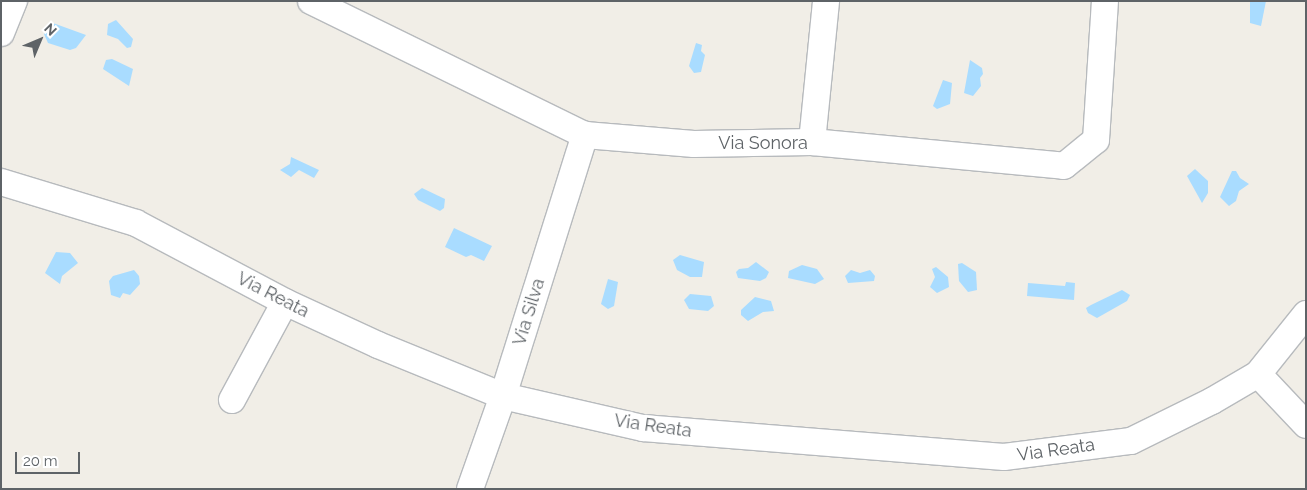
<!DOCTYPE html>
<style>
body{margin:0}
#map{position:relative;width:1307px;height:490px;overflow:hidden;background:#f1eee7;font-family:Raleway,sans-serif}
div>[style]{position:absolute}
.water>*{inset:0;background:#a9dcff}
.roads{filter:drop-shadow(1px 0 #b7babd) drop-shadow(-1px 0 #b7babd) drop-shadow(0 1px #b7babd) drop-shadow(0 -1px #b7babd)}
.minor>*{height:26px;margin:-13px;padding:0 13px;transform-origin:13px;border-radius:13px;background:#fff}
span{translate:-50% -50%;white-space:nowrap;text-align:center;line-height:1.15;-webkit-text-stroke:5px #fff;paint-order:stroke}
.street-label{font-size:18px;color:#5e6367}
.frame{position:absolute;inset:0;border:2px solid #5e6367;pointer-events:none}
.north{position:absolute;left:15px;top:15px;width:50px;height:50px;-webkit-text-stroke:4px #fff;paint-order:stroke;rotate:45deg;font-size:14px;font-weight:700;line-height:20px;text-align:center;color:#5e6367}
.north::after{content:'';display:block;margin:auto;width:18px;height:22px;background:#5e6367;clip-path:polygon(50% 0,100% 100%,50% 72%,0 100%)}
.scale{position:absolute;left:15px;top:452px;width:65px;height:22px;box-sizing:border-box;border:2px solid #5e6367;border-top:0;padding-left:6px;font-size:15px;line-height:18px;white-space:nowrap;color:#5e6367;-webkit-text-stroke:4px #fff;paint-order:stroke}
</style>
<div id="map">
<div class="water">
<div style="clip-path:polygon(1250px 1px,1266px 1px,1261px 26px,1250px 23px)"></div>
<div style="clip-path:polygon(116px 20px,133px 39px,131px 47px,127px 48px,118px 39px,107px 35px,108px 24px)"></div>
<div style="clip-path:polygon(49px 23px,53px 23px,86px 35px,76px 48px,70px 50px,48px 43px,44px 34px)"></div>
<div style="clip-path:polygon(696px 43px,702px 45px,701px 51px,705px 55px,701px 72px,694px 73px,689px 66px)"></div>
<div style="clip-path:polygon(112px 59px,133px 69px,129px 86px,103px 69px,106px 60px)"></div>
<div style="clip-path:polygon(970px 60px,982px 68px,983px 74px,980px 78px,981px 86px,973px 96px,964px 93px)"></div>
<div style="clip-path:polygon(943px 80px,952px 83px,950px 104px,937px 109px,933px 106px)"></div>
<div style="clip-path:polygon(291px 157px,319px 170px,314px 178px,299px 170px,291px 177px,280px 170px,290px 164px)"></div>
<div style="clip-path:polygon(1195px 169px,1208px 181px,1208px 193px,1202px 203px,1187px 176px)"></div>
<div style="clip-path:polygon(1232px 171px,1236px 171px,1240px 178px,1249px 184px,1239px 191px,1236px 201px,1229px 206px,1220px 197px)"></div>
<div style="clip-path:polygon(422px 188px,445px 199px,444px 208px,440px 211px,418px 200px,414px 194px)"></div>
<div style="clip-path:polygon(454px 228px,492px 246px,484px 261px,471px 255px,466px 257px,445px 247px)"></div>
<div style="clip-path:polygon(56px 252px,70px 253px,78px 263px,62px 276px,60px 284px,45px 273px)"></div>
<div style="clip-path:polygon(680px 255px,704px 262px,702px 277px,690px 277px,677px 270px,673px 260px)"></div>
<div style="clip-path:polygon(756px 262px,769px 272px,766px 278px,760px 281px,738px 278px,736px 272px,739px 269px,748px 268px)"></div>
<div style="clip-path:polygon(962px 263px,976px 272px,977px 290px,968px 292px,959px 281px,958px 264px)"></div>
<div style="clip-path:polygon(802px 265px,817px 269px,824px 279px,815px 284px,788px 278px,789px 271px)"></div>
<div style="clip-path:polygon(936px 267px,948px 277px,949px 287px,937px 293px,930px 287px,935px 277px,932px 269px)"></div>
<div style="clip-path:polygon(134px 270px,139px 276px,140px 284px,130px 295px,123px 293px,120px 298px,111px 295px,109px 281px,113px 276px)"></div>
<div style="clip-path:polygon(851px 270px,860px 273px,870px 270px,875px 276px,874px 281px,848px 283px,845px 276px)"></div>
<div style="clip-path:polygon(608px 279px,618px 282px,614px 306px,608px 309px,601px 304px)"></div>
<div style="clip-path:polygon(1066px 282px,1075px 283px,1074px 300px,1027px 296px,1028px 283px,1065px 286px)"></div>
<div style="clip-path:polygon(1122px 290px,1130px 295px,1127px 301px,1097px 318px,1088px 313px,1086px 308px,1091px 305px)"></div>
<div style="clip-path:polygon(690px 294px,711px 296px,714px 306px,708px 311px,689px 309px,684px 300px)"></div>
<div style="clip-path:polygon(755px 297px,771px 301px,774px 311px,763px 312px,748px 321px,741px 315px,741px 310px)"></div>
</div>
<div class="roads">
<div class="minor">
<div style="left:311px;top:1px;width:305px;rotate:26.1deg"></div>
<div style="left:585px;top:135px;width:109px;rotate:4.7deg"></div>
<div style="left:694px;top:144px;width:118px;rotate:-1deg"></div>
<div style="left:812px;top:142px;width:253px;rotate:5.4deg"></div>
<div style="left:1064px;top:166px;width:41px;rotate:-39.1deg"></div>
<div style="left:1096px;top:140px;width:139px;rotate:-86.3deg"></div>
<div style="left:1px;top:33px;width:35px;rotate:-68deg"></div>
<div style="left:812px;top:142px;width:142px;rotate:-84.3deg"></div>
<div style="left:1px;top:182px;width:141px;rotate:16.9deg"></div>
<div style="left:136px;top:223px;width:169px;rotate:27.9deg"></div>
<div style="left:285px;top:302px;width:102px;rotate:24.8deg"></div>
<div style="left:378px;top:345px;width:135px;rotate:22.2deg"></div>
<div style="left:503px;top:396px;width:144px;rotate:12.9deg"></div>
<div style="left:643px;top:428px;width:362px;rotate:4.6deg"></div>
<div style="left:1004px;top:457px;width:128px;rotate:-7.2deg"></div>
<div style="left:1131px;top:441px;width:90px;rotate:-26.3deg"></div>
<div style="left:1212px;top:401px;width:53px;rotate:-30.4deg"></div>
<div style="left:1258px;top:374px;width:77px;rotate:-51.3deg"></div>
<div style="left:1258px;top:374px;width:70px;rotate:46.7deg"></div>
<div style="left:232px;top:400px;width:111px;rotate:-61.6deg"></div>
<div style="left:470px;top:489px;width:99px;rotate:-70.5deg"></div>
<div style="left:503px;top:396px;width:274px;rotate:-72.6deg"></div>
</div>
</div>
<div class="street-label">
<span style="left:763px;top:143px">Via Sonora</span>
<span style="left:273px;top:295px;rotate:27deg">Via Reata</span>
<span style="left:529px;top:312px;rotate:-73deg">Via Silva</span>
<span style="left:653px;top:426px;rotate:8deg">Via Reata</span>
<span style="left:1056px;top:450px;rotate:-8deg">Via Reata</span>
</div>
<div class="frame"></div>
<div class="north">N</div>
<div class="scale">20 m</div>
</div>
